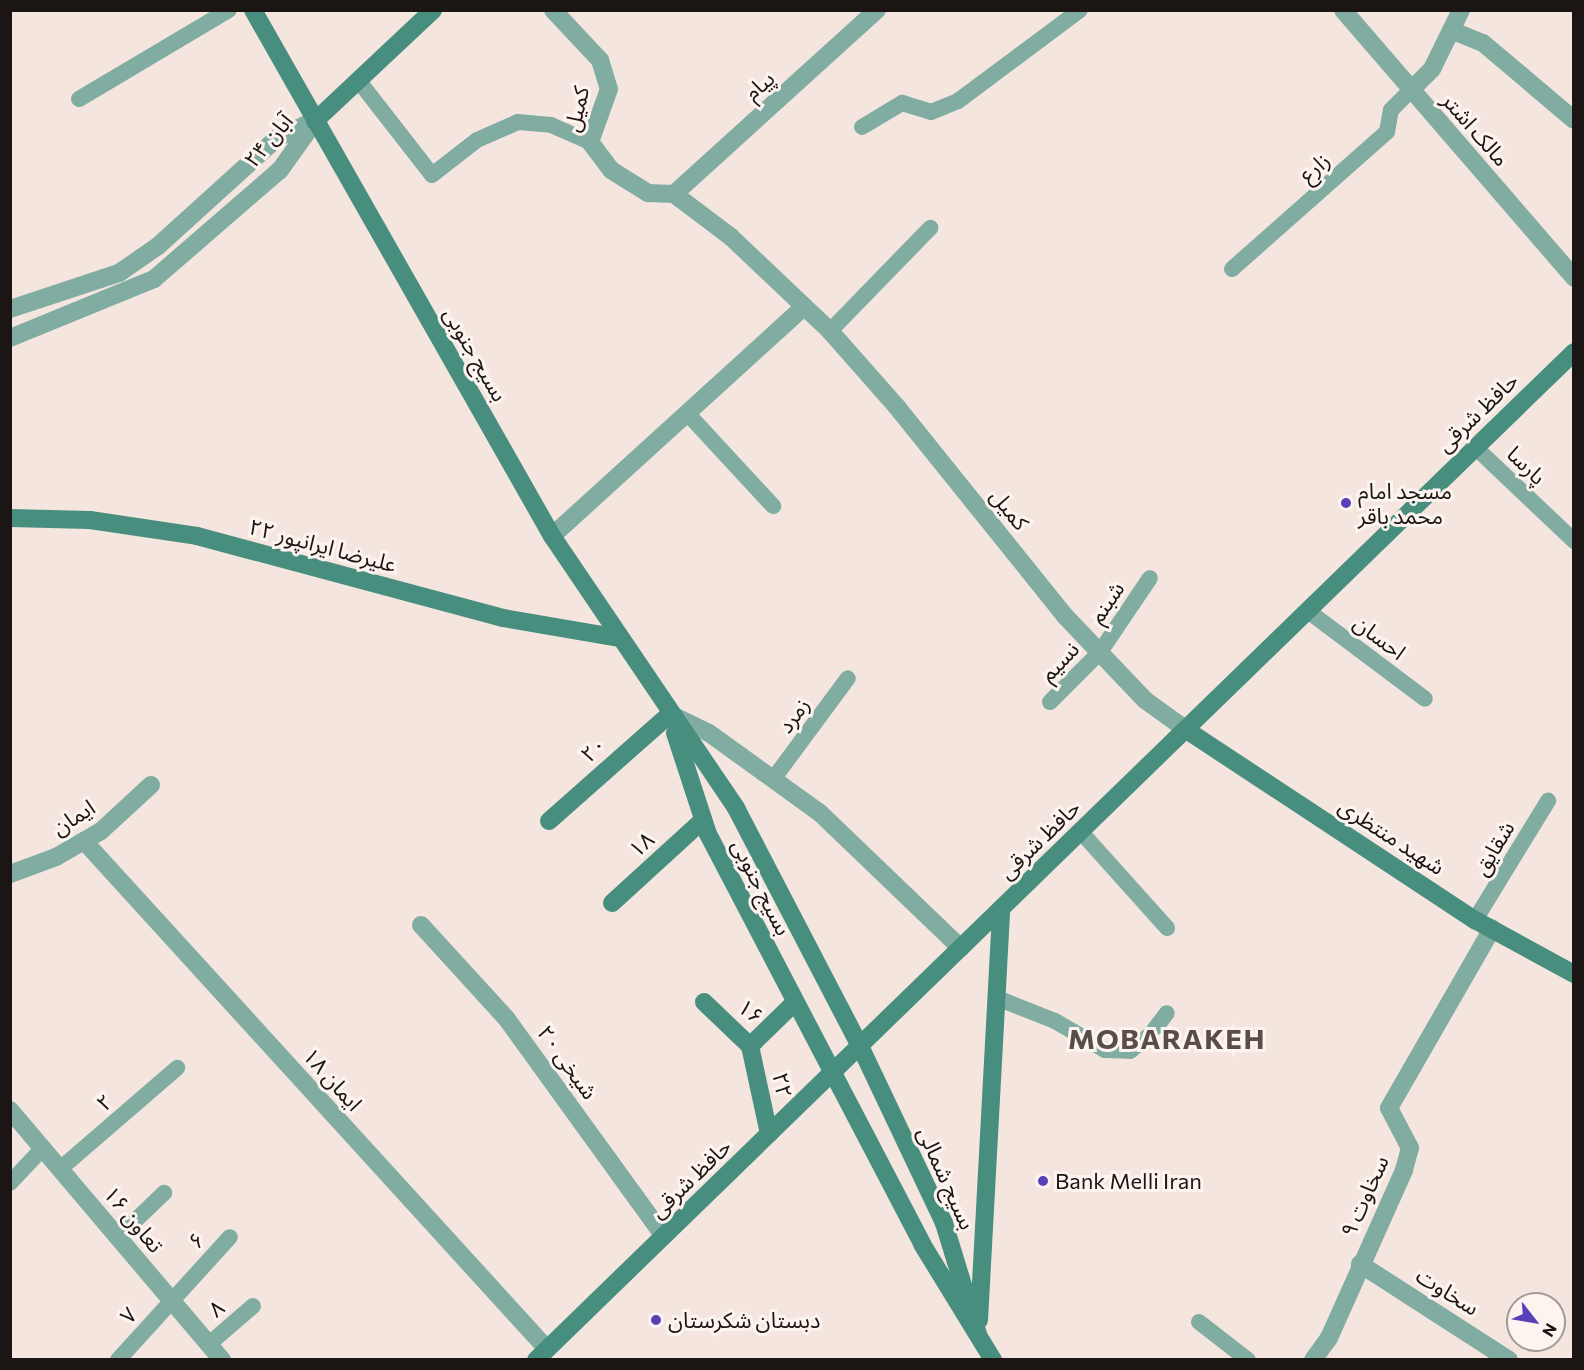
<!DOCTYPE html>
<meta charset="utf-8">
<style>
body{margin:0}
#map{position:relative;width:1584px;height:1370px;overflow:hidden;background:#f4e6df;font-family:Commissioner,"Noto Sans Arabic",sans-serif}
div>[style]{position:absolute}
.lane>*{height:16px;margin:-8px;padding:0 8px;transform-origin:8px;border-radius:8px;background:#81aca1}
.street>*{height:18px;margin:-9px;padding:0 9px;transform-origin:9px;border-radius:9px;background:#81aca1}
.secondary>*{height:18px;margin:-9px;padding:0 9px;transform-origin:9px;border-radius:9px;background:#488e7e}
.dots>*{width:16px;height:16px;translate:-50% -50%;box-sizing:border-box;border:3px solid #fdf4f0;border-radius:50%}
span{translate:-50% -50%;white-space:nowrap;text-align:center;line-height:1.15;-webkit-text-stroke:6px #fdf4f0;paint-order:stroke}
.street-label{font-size:22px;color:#1b1614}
.poi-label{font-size:22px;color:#1b1614}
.left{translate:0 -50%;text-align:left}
.district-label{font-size:28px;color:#594d48;font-weight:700;letter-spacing:1.5px}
.frame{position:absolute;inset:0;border:12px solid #1b1614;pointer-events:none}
.north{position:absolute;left:1506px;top:1292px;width:60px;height:60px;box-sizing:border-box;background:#fdf4f0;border:2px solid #a39b98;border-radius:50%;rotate:121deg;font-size:16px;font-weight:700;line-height:24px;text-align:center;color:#1b1614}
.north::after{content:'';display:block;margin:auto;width:21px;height:27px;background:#5740b8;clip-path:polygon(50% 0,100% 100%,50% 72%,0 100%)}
</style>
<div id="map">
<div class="lane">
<div style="left:358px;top:80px;width:120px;rotate:52.1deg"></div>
<div style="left:432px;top:175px;width:57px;rotate:-37.9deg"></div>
<div style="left:477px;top:140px;width:45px;rotate:-23.7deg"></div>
<div style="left:518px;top:122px;width:33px;rotate:5deg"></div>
<div style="left:551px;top:125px;width:43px;rotate:23.6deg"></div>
<div style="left:79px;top:99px;width:174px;rotate:-30.7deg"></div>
<div style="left:862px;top:127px;width:47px;rotate:-31deg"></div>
<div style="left:902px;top:103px;width:30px;rotate:17deg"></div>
<div style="left:931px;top:112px;width:29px;rotate:-22deg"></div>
<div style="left:958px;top:101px;width:152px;rotate:-36.7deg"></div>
<div style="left:1232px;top:269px;width:207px;rotate:-41.5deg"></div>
<div style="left:1387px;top:132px;width:22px;rotate:-80deg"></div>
<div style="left:1391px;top:110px;width:28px;rotate:-45deg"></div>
<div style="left:830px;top:331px;width:144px;rotate:-45.8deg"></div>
<div style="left:687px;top:413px;width:127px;rotate:47.2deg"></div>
<div style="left:1475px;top:447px;width:137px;rotate:43.5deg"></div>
<div style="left:1308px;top:611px;width:146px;rotate:36.9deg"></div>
<div style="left:1050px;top:702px;width:71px;rotate:-45deg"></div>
<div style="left:1100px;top:652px;width:89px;rotate:-56deg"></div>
<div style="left:774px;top:778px;width:124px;rotate:-53.5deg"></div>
<div style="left:1081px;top:832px;width:129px;rotate:48.1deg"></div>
<div style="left:1475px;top:920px;width:140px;rotate:-58.5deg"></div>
<div style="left:997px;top:998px;width:62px;rotate:21.6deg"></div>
<div style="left:1055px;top:1021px;width:58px;rotate:30.1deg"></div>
<div style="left:1105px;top:1050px;width:25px;rotate:2deg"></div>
<div style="left:1130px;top:1051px;width:27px;rotate:-39deg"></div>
<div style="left:1151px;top:1034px;width:26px;rotate:-53deg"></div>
<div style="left:60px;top:1169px;width:155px;rotate:-40.8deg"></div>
<div style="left:10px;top:1183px;width:48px;rotate:-46.7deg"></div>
<div style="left:118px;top:1237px;width:64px;rotate:-43.7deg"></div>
<div style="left:1199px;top:1322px;width:62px;rotate:37.8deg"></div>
<div style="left:209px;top:1344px;width:58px;rotate:-40.8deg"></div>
<div style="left:118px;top:1360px;width:166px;rotate:-47.7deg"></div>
</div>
<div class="street">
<div style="left:553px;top:10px;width:69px;rotate:46.8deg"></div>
<div style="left:600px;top:60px;width:30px;rotate:73deg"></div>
<div style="left:609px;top:89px;width:56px;rotate:109.7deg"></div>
<div style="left:590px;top:142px;width:35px;rotate:53deg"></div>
<div style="left:611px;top:170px;width:44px;rotate:31.9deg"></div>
<div style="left:648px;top:193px;width:26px;rotate:2deg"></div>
<div style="left:674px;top:194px;width:71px;rotate:37deg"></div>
<div style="left:731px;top:237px;width:137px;rotate:43.5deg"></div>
<div style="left:830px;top:331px;width:101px;rotate:48.6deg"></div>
<div style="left:897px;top:407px;width:268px;rotate:51.2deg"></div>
<div style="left:1065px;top:616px;width:116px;rotate:46.4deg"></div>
<div style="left:1145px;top:700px;width:53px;rotate:35.8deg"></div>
<div style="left:1343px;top:10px;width:354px;rotate:49.2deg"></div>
<div style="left:1453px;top:31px;width:32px;rotate:22deg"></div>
<div style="left:1483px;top:43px;width:119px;rotate:40.2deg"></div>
<div style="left:1411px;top:90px;width:30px;rotate:-45deg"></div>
<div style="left:1432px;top:69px;width:66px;rotate:-63.8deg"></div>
<div style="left:674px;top:194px;width:274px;rotate:-42.2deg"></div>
<div style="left:10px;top:309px;width:115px;rotate:-18.3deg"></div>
<div style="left:119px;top:273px;width:47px;rotate:-34.7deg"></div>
<div style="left:158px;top:246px;width:161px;rotate:-42.2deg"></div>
<div style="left:277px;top:138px;width:40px;rotate:-25deg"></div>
<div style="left:10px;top:338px;width:156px;rotate:-22.3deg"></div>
<div style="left:154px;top:279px;width:167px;rotate:-40.9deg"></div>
<div style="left:280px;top:170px;width:60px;rotate:-54.5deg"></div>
<div style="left:552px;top:536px;width:341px;rotate:-42.3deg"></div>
<div style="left:670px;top:714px;width:43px;rotate:26deg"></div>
<div style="left:709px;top:733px;width:137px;rotate:35.8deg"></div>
<div style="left:820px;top:813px;width:195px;rotate:43.8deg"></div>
<div style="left:84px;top:841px;width:687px;rotate:47.65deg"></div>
<div style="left:10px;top:874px;width:49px;rotate:-20.3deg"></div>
<div style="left:56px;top:857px;width:52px;rotate:-30deg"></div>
<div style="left:101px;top:831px;width:68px;rotate:-42.6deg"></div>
<div style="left:421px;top:925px;width:126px;rotate:47.6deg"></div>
<div style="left:506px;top:1018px;width:269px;rotate:54.1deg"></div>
<div style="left:10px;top:1110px;width:328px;rotate:49.7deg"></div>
<div style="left:1360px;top:1264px;width:177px;rotate:32.8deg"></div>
<div style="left:1313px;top:1360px;width:27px;rotate:-54deg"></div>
<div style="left:1329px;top:1338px;width:184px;rotate:-65.9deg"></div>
<div style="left:1404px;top:1170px;width:23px;rotate:-75deg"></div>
<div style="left:1410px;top:1148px;width:45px;rotate:-117.7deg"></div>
<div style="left:1389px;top:1108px;width:207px;rotate:-60.1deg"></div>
</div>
<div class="secondary">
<div style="left:253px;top:10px;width:605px;rotate:60.38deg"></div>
<div style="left:552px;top:536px;width:328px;rotate:55.9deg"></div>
<div style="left:736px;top:808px;width:268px;rotate:62.5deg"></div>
<div style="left:860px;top:1046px;width:196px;rotate:64.6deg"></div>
<div style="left:944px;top:1223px;width:116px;rotate:73deg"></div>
<div style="left:315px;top:121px;width:162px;rotate:-43.2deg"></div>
<div style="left:10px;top:518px;width:80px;rotate:1.4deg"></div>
<div style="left:90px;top:520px;width:108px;rotate:8.5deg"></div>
<div style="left:197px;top:536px;width:317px;rotate:15deg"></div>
<div style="left:503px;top:618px;width:119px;rotate:9.7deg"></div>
<div style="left:1188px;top:731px;width:344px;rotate:33.4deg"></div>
<div style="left:1475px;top:920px;width:113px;rotate:28.6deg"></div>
<div style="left:675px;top:733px;width:106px;rotate:71.9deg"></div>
<div style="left:708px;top:834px;width:462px;rotate:62.4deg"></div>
<div style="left:922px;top:1244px;width:136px;rotate:58.5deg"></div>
<div style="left:549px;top:821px;width:162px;rotate:-41.5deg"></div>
<div style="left:612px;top:903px;width:123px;rotate:-42.4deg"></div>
<div style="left:704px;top:1002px;width:64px;rotate:43.7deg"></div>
<div style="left:750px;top:1046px;width:90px;rotate:77.8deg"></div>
<div style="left:750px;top:1046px;width:62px;rotate:-44.3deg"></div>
<div style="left:979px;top:1320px;width:412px;rotate:-86.9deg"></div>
<div style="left:536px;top:1360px;width:1447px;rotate:-44.16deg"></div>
</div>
<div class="dots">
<div style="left:1346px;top:503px;background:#5740b8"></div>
<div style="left:1043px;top:1181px;background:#5740b8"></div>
<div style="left:656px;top:1320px;background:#5740b8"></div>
</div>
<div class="street-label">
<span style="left:759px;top:85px;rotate:-42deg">پیام</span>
<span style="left:576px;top:109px;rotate:-77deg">کمیل</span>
<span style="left:1476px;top:129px;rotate:49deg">مالک اشتر</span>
<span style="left:268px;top:140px;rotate:-50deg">آبان ۲۴</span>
<span style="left:1314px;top:167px;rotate:-41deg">زارع</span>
<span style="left:476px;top:354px;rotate:60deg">بسیج جنوبی</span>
<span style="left:1477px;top:412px;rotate:-44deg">حافظ شرقی</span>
<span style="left:1527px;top:465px;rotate:44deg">پارسا</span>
<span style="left:1010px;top:509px;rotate:51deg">کمیل</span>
<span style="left:323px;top:545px;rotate:15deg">علیرضا ایرانپور ۲۲</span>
<span style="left:1106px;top:602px;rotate:-56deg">شبنم</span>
<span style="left:1380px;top:637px;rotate:37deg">احسان</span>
<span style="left:1059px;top:661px;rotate:-46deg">نسیم</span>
<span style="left:793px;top:715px;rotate:-54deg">زمرد</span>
<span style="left:593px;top:749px;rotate:-42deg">۲۰</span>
<span style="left:73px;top:817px;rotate:-33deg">ایمان</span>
<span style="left:1392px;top:836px;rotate:33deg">شهید منتظری</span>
<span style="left:1039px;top:839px;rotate:-44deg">حافظ شرقی</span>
<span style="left:641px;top:844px;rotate:-42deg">۱۸</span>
<span style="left:1493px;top:848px;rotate:-59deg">شقایق</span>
<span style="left:762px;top:887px;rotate:63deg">بسیج جنوبی</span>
<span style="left:751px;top:1011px;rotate:37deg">۱۶</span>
<span style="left:568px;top:1062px;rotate:54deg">شیخی ۲۰</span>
<span style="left:333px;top:1079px;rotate:48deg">ایمان ۱۸</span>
<span style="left:783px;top:1085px;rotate:78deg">۲۲</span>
<span style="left:104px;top:1102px;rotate:-41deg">۲</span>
<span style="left:690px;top:1178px;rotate:-44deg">حافظ شرقی</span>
<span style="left:947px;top:1178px;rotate:66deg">بسیج شمالی</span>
<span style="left:1364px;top:1196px;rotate:-66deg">سخاوت ۹</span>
<span style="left:134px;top:1219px;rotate:50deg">تعاون ۱۶</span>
<span style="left:196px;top:1240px;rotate:-48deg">۶</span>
<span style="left:1448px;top:1291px;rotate:32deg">سخاوت</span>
<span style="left:216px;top:1308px;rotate:-40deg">۸</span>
<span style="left:128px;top:1315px;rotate:-48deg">۷</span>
</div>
<div class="poi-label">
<span class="left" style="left:1358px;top:503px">مسجد امام<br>محمد باقر</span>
<span class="left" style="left:1055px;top:1181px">Bank Melli Iran</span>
<span class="left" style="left:668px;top:1320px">دبستان شکرستان</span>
</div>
<div class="district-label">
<span style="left:1167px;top:1038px">MOBARAKEH</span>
</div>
<div class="frame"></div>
<div class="north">N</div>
</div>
